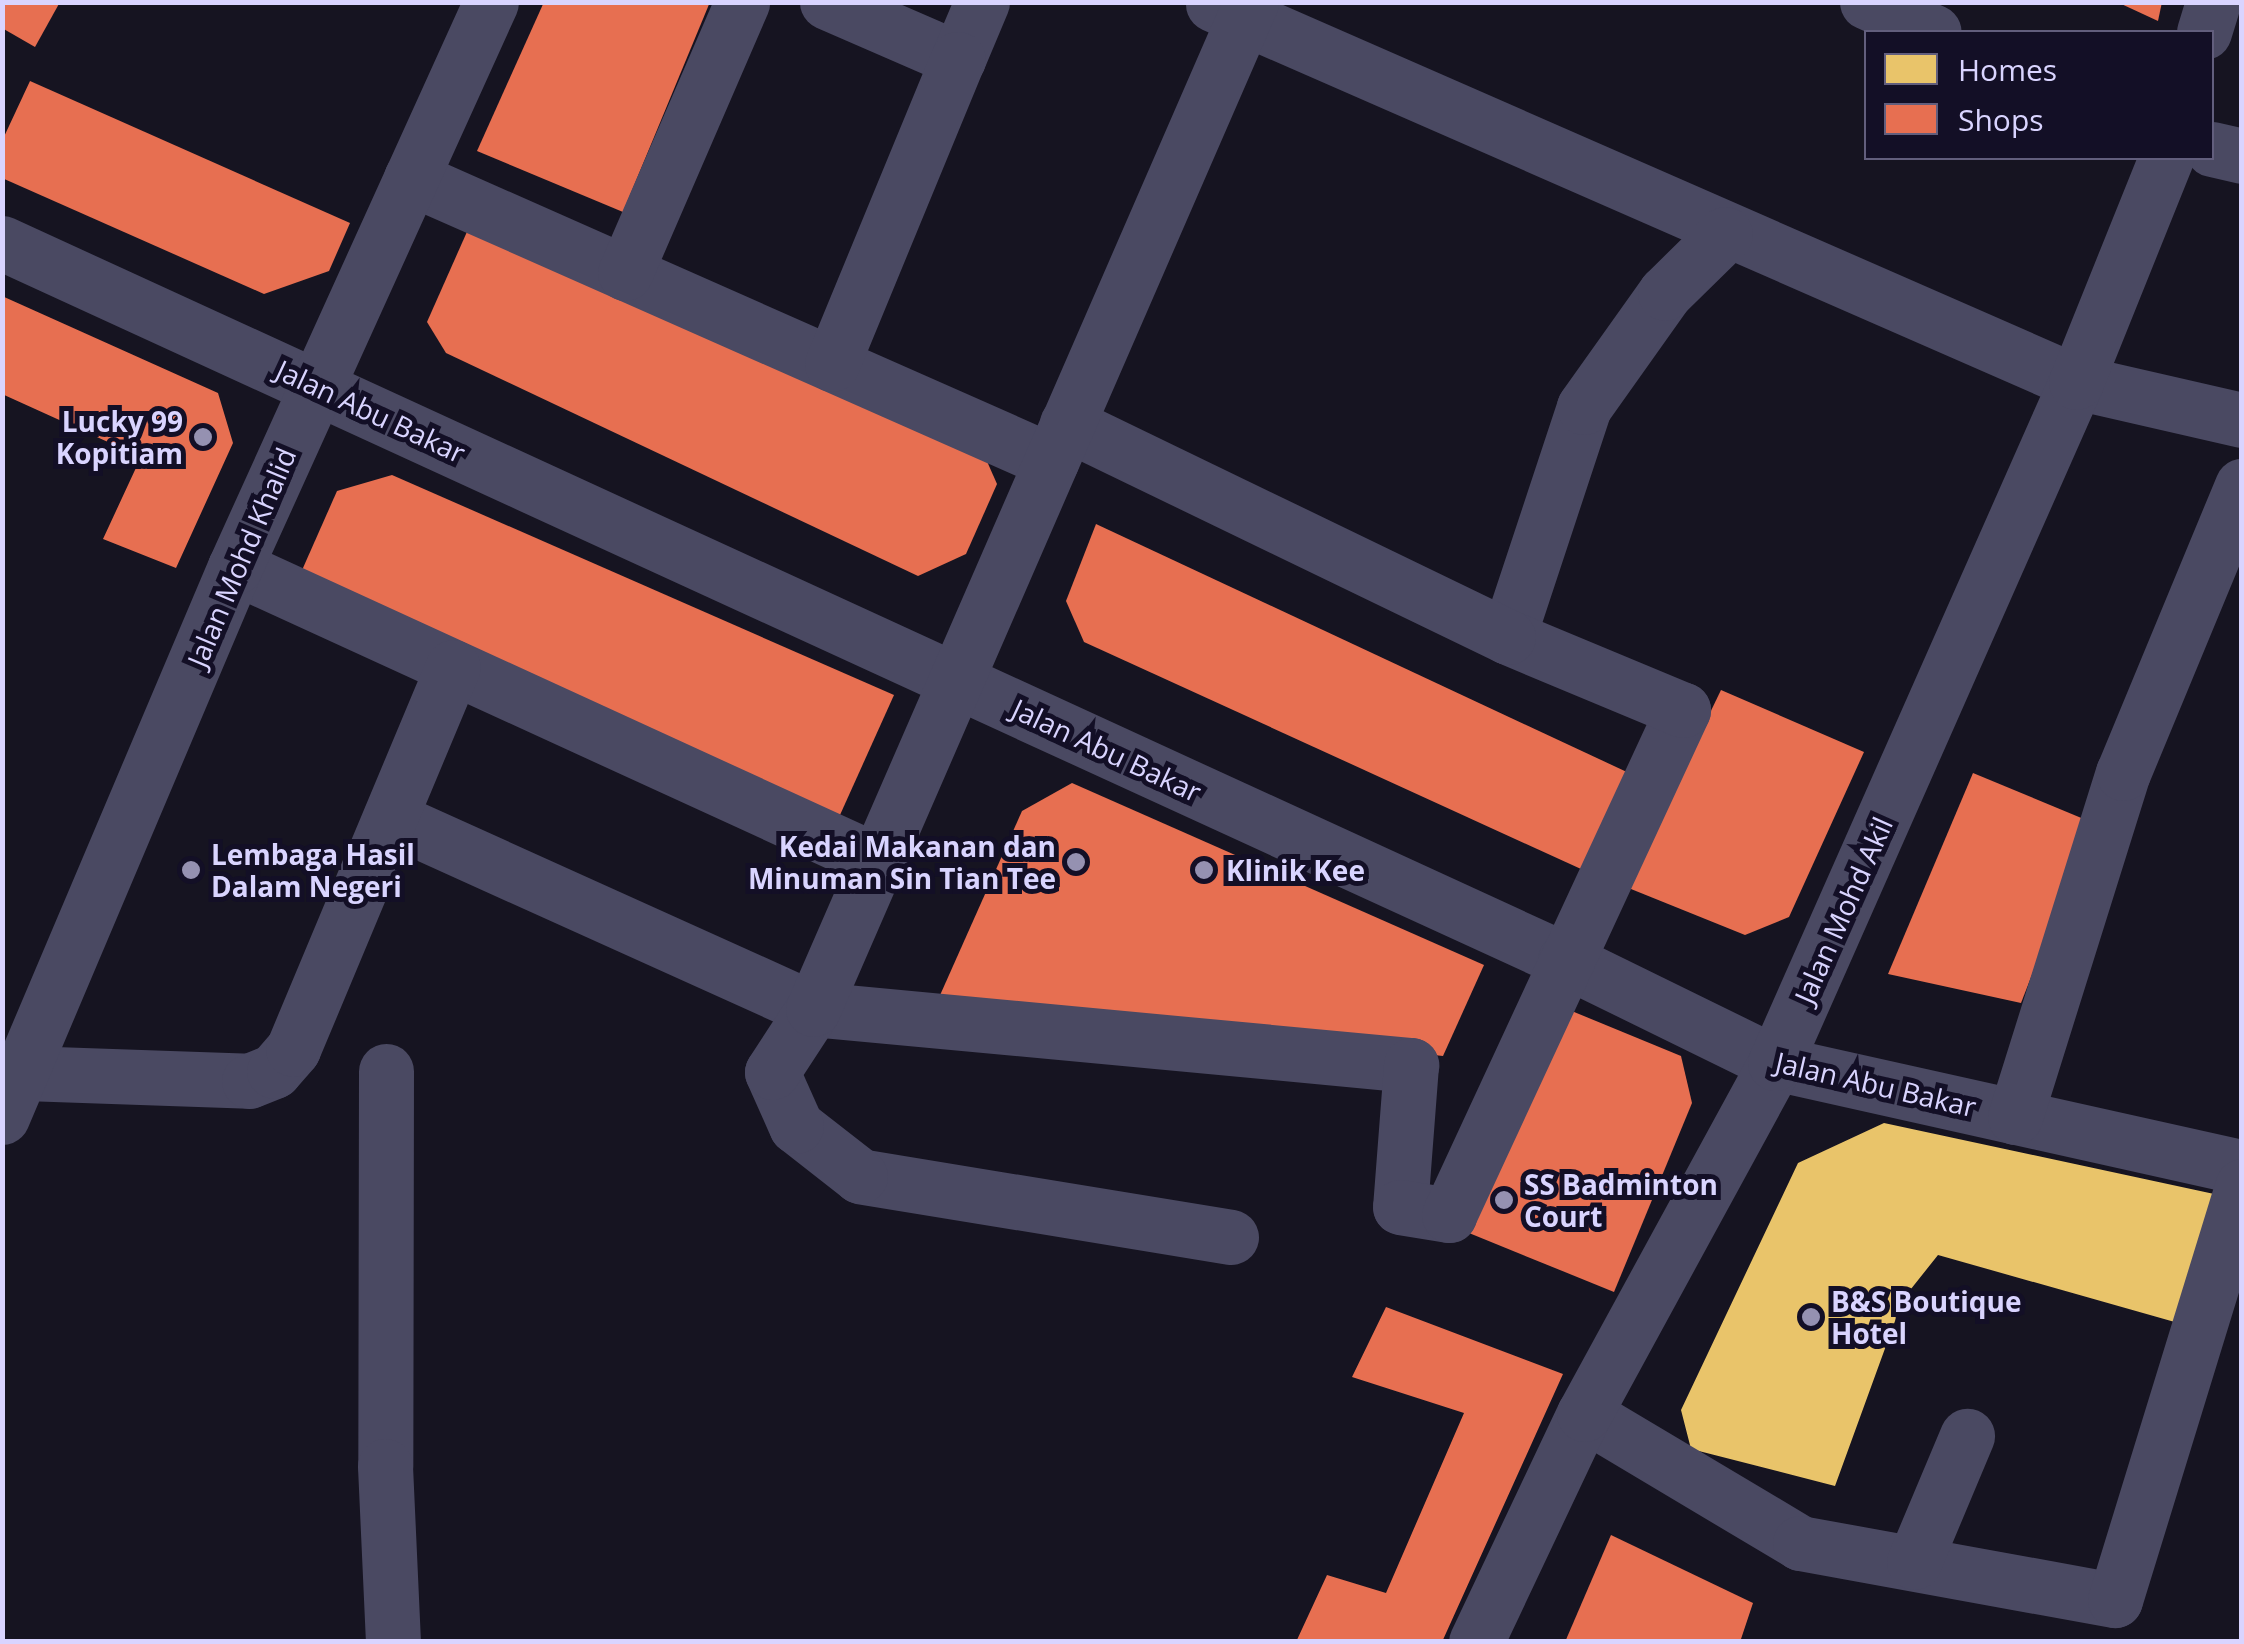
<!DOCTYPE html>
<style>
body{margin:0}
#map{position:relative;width:2244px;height:1644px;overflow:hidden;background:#161421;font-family:"Open Sans",sans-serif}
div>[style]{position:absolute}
.homes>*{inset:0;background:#e9c46a}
.shops>*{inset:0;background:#e76f51}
.minor>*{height:55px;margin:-27.5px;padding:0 27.5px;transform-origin:27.5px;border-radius:27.5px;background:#4a4962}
.dots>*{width:28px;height:28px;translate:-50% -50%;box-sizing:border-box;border:5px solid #130f26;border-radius:50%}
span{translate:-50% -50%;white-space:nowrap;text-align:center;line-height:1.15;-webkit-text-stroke:10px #130f26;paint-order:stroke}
.street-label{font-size:28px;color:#d9d4ff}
.poi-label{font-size:28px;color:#d9d4ff;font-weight:700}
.right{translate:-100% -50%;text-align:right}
.left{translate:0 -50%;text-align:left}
.frame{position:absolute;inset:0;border:5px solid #d9d4ff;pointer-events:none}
.legend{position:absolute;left:1864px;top:30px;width:350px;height:130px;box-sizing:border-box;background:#130f26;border:2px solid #625e7d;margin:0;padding:12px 18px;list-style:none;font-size:30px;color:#d9d4ff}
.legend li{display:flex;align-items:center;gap:20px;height:50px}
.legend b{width:50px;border:2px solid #625e7d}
</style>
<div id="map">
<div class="homes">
<div style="clip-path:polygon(1884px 1123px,2242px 1200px,2224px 1336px,1938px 1255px,1903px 1299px,1835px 1486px,1691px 1449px,1681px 1410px,1798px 1163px)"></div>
</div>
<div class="shops">
<div style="clip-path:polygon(2px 2px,60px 2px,35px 47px,2px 28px)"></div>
<div style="clip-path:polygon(544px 2px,710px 2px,623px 212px,477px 151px)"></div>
<div style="clip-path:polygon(2117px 2px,2162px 2px,2158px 21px)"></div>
<div style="clip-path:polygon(30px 81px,350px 223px,329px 271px,264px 294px,2px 178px,2px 141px)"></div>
<div style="clip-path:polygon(470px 225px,982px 450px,997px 484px,966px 554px,918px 576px,446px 353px,427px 322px)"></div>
<div style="clip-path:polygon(2px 296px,218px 393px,233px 443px,176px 568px,103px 539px,141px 457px,2px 394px)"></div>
<div style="clip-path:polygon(392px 475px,894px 695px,840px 815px,299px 577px,337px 491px)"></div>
<div style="clip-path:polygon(1096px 524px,1629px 773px,1581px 869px,1084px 642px,1066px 601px)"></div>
<div style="clip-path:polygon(1721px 690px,1864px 752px,1789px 917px,1745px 935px,1626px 887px)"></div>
<div style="clip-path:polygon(1973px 773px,2091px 822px,2021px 1003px,1888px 974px)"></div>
<div style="clip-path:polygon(1072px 783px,1484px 965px,1443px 1056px,937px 1002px,1022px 811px)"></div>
<div style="clip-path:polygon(1562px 1007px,1681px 1056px,1692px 1103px,1614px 1292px,1469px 1233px)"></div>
<div style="clip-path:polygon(1386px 1307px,1563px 1374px,1442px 1642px,1296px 1642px,1327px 1575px,1386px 1593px,1464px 1413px,1352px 1377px)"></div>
<div style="clip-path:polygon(1611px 1535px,1753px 1603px,1740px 1642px,1565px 1642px)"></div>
</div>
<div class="minor">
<div style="left:827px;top:2px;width:143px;rotate:23.5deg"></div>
<div style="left:958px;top:59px;width:62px;rotate:-67.2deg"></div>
<div style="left:1867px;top:2px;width:73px;rotate:24.1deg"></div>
<div style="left:1213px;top:4px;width:942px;rotate:23.65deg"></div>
<div style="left:2076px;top:382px;width:170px;rotate:12.9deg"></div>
<div style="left:2204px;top:32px;width:31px;rotate:-73deg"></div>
<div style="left:2212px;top:149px;width:31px;rotate:13deg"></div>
<div style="left:411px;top:178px;width:700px;rotate:23.85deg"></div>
<div style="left:2px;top:243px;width:1720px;rotate:24.64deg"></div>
<div style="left:1565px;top:960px;width:234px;rotate:26.1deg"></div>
<div style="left:1775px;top:1063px;width:478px;rotate:12.6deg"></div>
<div style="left:625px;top:273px;width:295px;rotate:-66.6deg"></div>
<div style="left:832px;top:364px;width:330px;rotate:-67.6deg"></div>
<div style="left:235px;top:567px;width:706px;rotate:24.61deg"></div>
<div style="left:1508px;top:637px;width:242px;rotate:-71.7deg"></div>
<div style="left:1584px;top:407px;width:140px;rotate:-54.6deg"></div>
<div style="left:1665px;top:293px;width:84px;rotate:-44.5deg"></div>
<div style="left:390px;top:818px;width:464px;rotate:24.3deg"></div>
<div style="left:813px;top:1009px;width:601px;rotate:5.35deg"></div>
<div style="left:1411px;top:1065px;width:142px;rotate:94.4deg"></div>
<div style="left:1400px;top:1207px;width:50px;rotate:9.3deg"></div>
<div style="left:1449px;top:1215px;width:557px;rotate:-65.14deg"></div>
<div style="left:1683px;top:710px;width:190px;rotate:-157.4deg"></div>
<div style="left:1508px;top:637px;width:490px;rotate:-154.2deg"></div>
<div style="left:386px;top:1071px;width:395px;rotate:90.1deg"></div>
<div style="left:385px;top:1466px;width:176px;rotate:87.4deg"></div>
<div style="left:25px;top:1073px;width:224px;rotate:2deg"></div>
<div style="left:249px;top:1081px;width:27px;rotate:-22deg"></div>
<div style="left:274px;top:1071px;width:29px;rotate:-49deg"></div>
<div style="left:293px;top:1049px;width:414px;rotate:-67.3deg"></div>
<div style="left:2px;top:1117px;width:597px;rotate:-67.04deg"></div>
<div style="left:235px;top:567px;width:620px;rotate:-65.62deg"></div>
<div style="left:2015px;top:1117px;width:361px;rotate:-72.6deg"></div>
<div style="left:2123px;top:773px;width:311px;rotate:-67.5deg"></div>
<div style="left:1231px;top:1237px;width:376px;rotate:-170.7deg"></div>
<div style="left:860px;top:1176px;width:81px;rotate:-142deg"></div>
<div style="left:796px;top:1126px;width:59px;rotate:-114deg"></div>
<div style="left:772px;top:1072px;width:75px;rotate:-56.9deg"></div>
<div style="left:813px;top:1009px;width:1098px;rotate:-66.49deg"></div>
<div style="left:1584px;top:1414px;width:252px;rotate:30.8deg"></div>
<div style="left:1800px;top:1543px;width:320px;rotate:10.3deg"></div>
<div style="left:2115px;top:1600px;width:433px;rotate:-72.9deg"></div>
<div style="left:1914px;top:1562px;width:137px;rotate:-67.2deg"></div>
<div style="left:1476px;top:1642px;width:252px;rotate:-64.7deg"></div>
<div style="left:1584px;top:1414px;width:400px;rotate:-61.4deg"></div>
<div style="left:1775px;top:1063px;width:745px;rotate:-66.15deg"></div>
<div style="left:2076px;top:382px;width:241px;rotate:-68.1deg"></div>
</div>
<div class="dots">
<div style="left:203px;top:437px;background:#9591b1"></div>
<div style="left:1076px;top:862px;background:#9591b1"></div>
<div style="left:191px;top:870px;background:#9591b1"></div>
<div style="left:1204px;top:870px;background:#9591b1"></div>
<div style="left:1504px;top:1200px;background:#9591b1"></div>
<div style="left:1811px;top:1317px;background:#9591b1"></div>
</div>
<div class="street-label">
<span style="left:371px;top:411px;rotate:25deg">Jalan Abu Bakar</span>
<span style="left:241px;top:557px;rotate:-67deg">Jalan Mohd Khalid</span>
<span style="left:1107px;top:750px;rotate:25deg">Jalan Abu Bakar</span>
<span style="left:1843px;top:910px;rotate:-66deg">Jalan Mohd Akil</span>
<span style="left:1876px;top:1084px;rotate:13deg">Jalan Abu Bakar</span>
</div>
<div class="poi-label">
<span class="right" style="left:183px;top:437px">Lucky 99<br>Kopitiam</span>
<span class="right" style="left:1056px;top:862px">Kedai Makanan dan<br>Minuman Sin Tian Tee</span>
<span class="left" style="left:211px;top:870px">Lembaga Hasil<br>Dalam Negeri</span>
<span class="left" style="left:1226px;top:870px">Klinik Kee</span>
<span class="left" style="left:1524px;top:1200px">SS Badminton<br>Court</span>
<span class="left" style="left:1831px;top:1317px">B&amp;S Boutique<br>Hotel</span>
</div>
<div class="frame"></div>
<ul class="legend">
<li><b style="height:28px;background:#e9c46a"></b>Homes</li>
<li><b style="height:28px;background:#e76f51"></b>Shops</li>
</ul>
</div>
